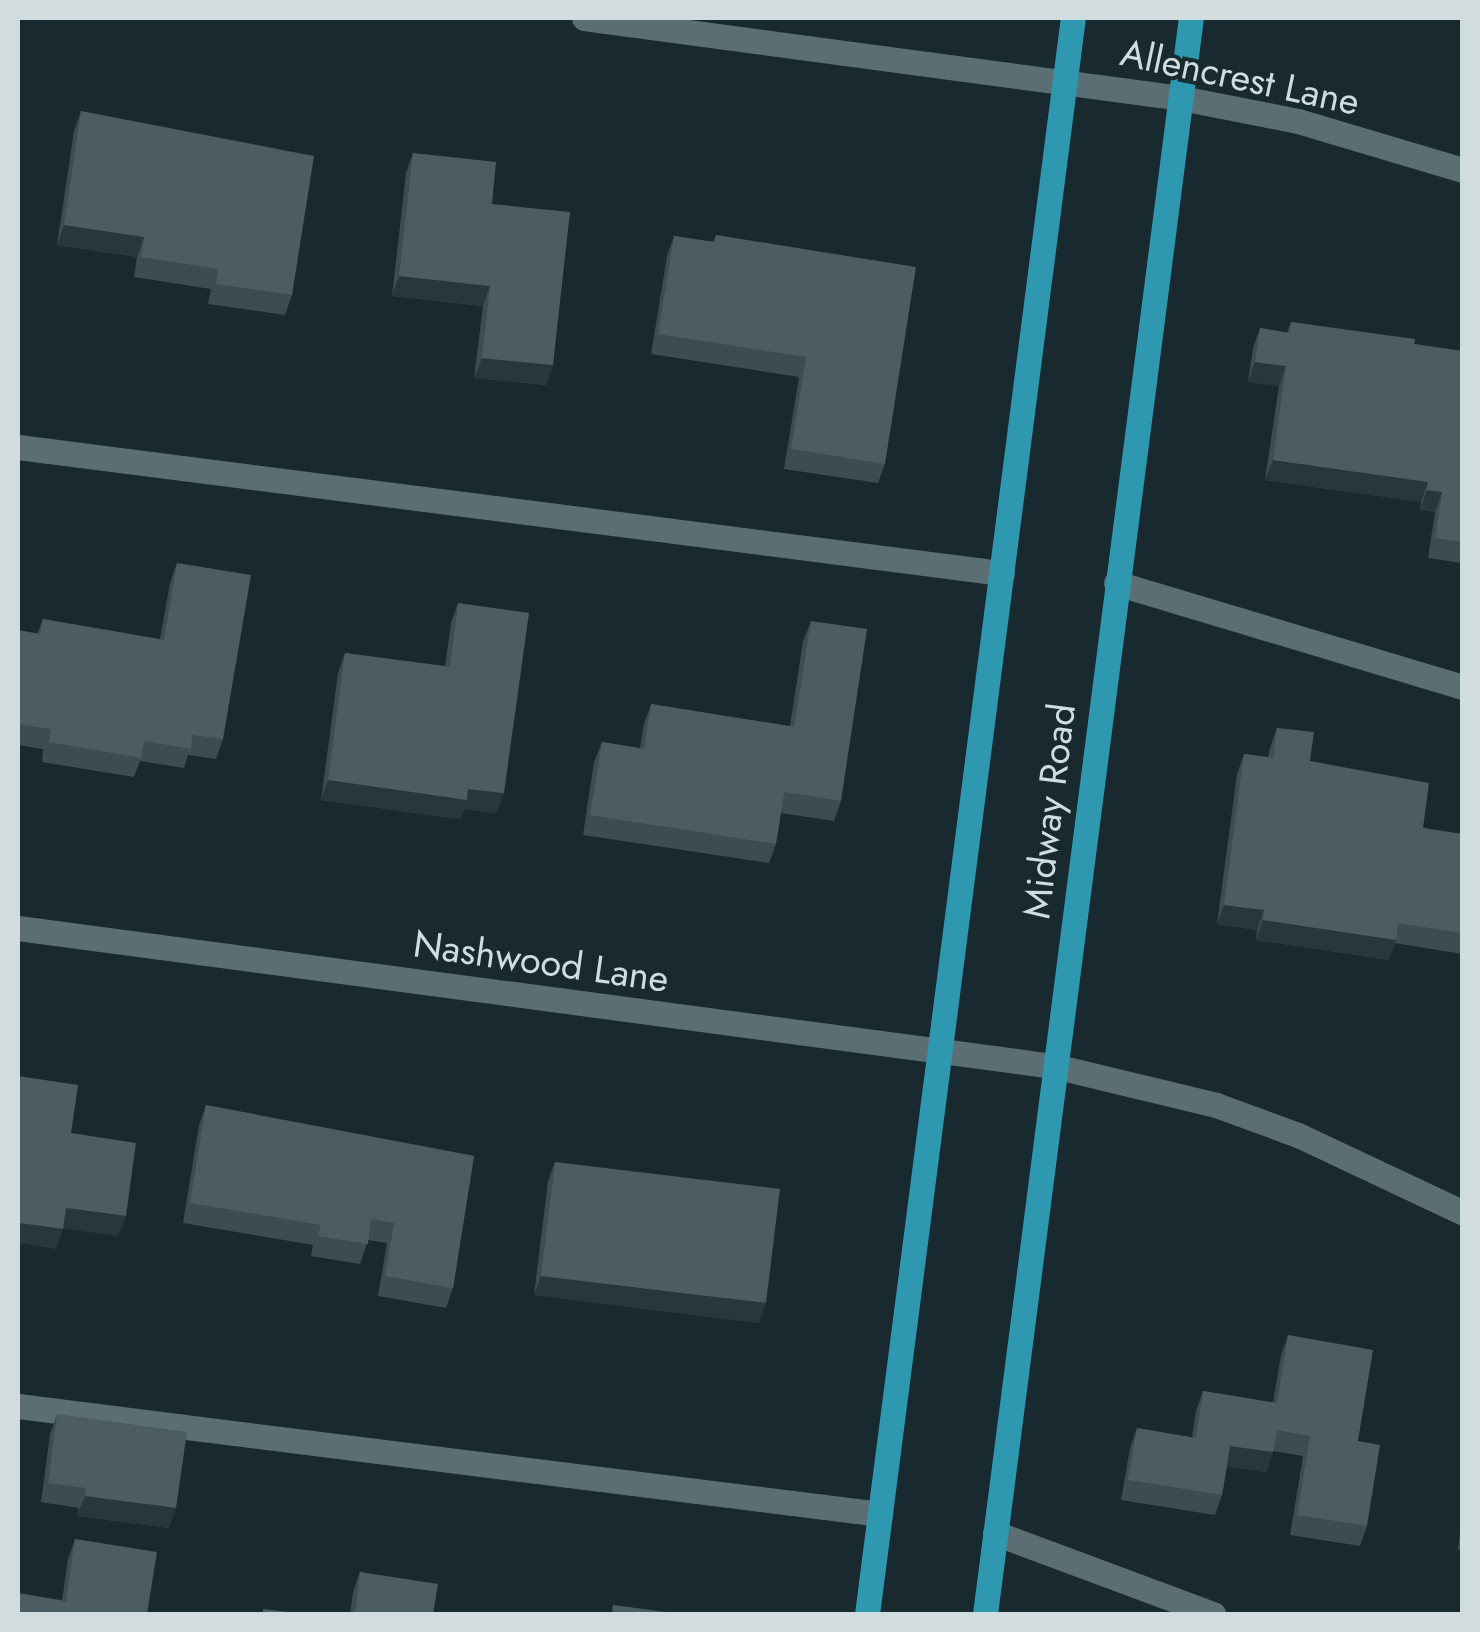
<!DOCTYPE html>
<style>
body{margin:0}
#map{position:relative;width:1480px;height:1632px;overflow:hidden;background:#18292f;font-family:Jost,sans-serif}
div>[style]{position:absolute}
.minor>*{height:25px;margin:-12.5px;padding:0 12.5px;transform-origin:12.5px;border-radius:12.5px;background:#5a6e74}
.major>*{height:25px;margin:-12.5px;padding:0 12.5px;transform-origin:12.5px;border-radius:12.5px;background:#2f98b1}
.wall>*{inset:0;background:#3b4d53}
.shaded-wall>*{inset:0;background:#26383e}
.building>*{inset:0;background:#4b5c62}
span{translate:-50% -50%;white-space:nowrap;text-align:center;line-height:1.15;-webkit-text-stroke:8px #18292f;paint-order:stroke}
.street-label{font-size:38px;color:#d1dcdf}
.frame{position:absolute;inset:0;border:20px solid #d1dcdf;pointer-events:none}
</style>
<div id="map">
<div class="minor">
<div style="left:584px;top:18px;width:602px;rotate:7.63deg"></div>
<div style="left:1181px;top:98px;width:119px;rotate:11.1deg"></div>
<div style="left:1298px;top:121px;width:171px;rotate:16.6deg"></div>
<div style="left:18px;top:447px;width:992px;rotate:7.3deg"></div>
<div style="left:1116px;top:583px;width:361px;rotate:16.7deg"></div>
<div style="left:18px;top:928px;width:1045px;rotate:7.59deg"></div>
<div style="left:1054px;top:1066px;width:167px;rotate:13.5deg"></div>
<div style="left:1216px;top:1105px;width:87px;rotate:20.1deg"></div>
<div style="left:1298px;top:1135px;width:181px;rotate:25.2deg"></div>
<div style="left:18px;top:1406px;width:869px;rotate:7.14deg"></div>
<div style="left:995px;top:1533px;width:233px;rotate:20.4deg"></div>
</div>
<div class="major">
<div style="left:867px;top:1614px;width:1609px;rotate:-82.65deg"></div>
<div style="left:985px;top:1614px;width:1609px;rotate:-82.65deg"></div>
</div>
<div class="wall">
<div style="clip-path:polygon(81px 111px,292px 295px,285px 315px,208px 304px,211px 289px,134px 277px,137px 257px,57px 245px,74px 131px)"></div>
<div style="clip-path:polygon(413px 153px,492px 204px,553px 365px,546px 385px,474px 378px,483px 306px,392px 296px,406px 173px)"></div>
<div style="clip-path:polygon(716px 235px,885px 464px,878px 483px,784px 469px,799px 377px,651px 354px,667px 256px,674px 236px,713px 242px)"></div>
<div style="clip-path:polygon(1291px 322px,1414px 344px,1462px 351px,1462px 563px,1428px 558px,1435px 512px,1420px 510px,1421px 502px,1265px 480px,1279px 386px,1248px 382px,1253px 348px,1260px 328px,1287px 333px)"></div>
<div style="clip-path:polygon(177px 563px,223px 739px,216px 759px,188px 755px,184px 768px,140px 761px,134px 777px,42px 762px,43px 749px,18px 745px,18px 630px,37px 634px,43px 619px,160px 639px,170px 583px)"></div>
<div style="clip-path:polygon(458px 603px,504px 793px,496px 813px,464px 809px,460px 819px,321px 800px,338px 673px,345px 653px,445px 666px,451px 623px)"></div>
<div style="clip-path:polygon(811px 621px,841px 801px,834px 821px,781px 813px,776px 844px,769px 863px,583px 835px,594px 762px,602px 742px,640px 748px,644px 724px,651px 704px,790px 726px,803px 641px)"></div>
<div style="clip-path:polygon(1277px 728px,1310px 761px,1423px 828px,1462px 834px,1462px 954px,1395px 943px,1389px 960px,1256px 940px,1257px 930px,1217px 924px,1237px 774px,1244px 754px,1268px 757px,1270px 748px)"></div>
<div style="clip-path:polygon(206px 1105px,474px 1156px,453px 1288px,446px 1308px,378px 1296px,387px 1243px,368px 1240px,360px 1264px,311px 1256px,313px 1245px,183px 1223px,199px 1125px)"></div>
<div style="clip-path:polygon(555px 1162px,759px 1323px,534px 1295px,548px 1181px)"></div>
<div style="clip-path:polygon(1288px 1335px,1358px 1441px,1367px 1526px,1360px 1546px,1290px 1535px,1303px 1456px,1273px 1451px,1266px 1472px,1227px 1466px,1222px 1495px,1215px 1515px,1121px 1500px,1130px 1448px,1137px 1428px,1192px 1438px,1196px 1411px,1203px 1391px,1273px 1403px,1281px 1355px)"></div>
<div style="clip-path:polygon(57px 1414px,169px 1528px,77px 1516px,79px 1508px,41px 1502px,50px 1434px)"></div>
<div style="clip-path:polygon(1462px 1517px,1462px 1550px,1458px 1550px)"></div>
<div style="clip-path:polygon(75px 1539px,147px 1614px,62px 1600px,68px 1559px)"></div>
<div style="clip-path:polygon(360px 1572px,433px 1614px,350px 1614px,353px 1592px)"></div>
</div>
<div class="shaded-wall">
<div style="clip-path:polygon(64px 225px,144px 237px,137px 257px,57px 245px)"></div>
<div style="clip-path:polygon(399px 276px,490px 286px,483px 306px,392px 296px)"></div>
<div style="clip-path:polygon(482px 358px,553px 365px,546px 385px,474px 378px)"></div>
<div style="clip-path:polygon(1255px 362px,1286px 366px,1279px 386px,1248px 382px)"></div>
<div style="clip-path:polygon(1273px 460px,1428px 482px,1421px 502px,1265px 480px)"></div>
<div style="clip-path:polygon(1427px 490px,1442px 492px,1435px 512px,1420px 510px)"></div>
<div style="clip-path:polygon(328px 780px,468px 789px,504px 793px,496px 813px,464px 809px,460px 819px,321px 800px)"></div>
<div style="clip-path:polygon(1224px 905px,1264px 910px,1257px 930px,1217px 924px)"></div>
<div style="clip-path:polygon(1263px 920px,1396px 940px,1389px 960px,1256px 940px)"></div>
<div style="clip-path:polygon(66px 1208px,126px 1216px,118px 1236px,58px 1228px)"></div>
<div style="clip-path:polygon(18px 1223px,63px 1229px,56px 1249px,18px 1243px)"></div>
<div style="clip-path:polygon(541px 1276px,766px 1303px,759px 1323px,534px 1295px)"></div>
<div style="clip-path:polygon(1230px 1446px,1273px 1452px,1266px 1472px,1223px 1466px)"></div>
<div style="clip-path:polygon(85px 1496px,176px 1508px,169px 1528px,77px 1516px)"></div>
</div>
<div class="building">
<div style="clip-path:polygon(81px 111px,314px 156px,292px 295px,216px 284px,218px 269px,141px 257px,144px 237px,64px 225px)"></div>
<div style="clip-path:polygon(413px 153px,496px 162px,492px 204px,570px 212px,553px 365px,482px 358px,490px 286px,399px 276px)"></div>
<div style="clip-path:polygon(716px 235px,916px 267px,885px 464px,791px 449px,806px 357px,658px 334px,674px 236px,715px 242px)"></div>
<div style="clip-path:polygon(1291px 322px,1415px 339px,1414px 344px,1462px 351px,1462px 542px,1435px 538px,1442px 492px,1427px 490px,1428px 482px,1273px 460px,1286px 366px,1255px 362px,1260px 328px,1290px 333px)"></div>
<div style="clip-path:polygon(177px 563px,251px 575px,223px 739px,192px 735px,191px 749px,144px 741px,141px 758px,49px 742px,51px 729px,18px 724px,18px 630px,40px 634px,43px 619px,164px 640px)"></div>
<div style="clip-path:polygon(458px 603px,529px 613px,504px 793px,468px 789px,467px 800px,328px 780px,345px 653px,450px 667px)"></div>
<div style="clip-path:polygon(811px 621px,867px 629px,841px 801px,784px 792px,776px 844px,590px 815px,602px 742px,644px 749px,651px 704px,794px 727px)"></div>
<div style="clip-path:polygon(1277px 728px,1314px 732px,1310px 761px,1429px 783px,1423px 828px,1462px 834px,1462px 933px,1398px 923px,1396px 940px,1263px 920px,1264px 910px,1224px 905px,1244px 754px,1273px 758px)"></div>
<div style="clip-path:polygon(18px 1076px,78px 1085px,71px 1133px,136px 1143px,126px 1216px,66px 1208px,63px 1229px,18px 1223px)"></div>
<div style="clip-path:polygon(206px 1105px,474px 1156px,453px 1288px,385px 1276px,394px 1223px,371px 1219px,368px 1244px,318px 1236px,321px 1225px,190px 1203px)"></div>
<div style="clip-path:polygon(555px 1162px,780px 1189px,766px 1303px,541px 1276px)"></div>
<div style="clip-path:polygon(1288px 1335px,1373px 1350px,1358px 1441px,1380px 1445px,1367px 1526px,1297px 1515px,1310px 1436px,1277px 1430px,1273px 1452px,1230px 1446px,1222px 1495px,1128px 1480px,1137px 1428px,1196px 1438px,1203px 1391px,1277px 1403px)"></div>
<div style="clip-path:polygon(57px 1414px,187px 1432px,176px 1508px,85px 1496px,86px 1488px,48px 1483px)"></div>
<div style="clip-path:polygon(75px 1539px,157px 1552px,147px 1614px,18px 1614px,18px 1593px,66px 1601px)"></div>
<div style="clip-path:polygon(360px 1572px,438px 1584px,433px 1614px,355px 1614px)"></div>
<div style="clip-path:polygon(613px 1605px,681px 1614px,612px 1614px)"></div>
<div style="clip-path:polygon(263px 1609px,306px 1614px,263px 1614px)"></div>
</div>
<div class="street-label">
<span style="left:1240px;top:77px;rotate:12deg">Allencrest Lane</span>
<span style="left:1049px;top:811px;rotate:-83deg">Midway Road</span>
<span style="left:541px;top:961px;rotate:8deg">Nashwood Lane</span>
</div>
<div class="frame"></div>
</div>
